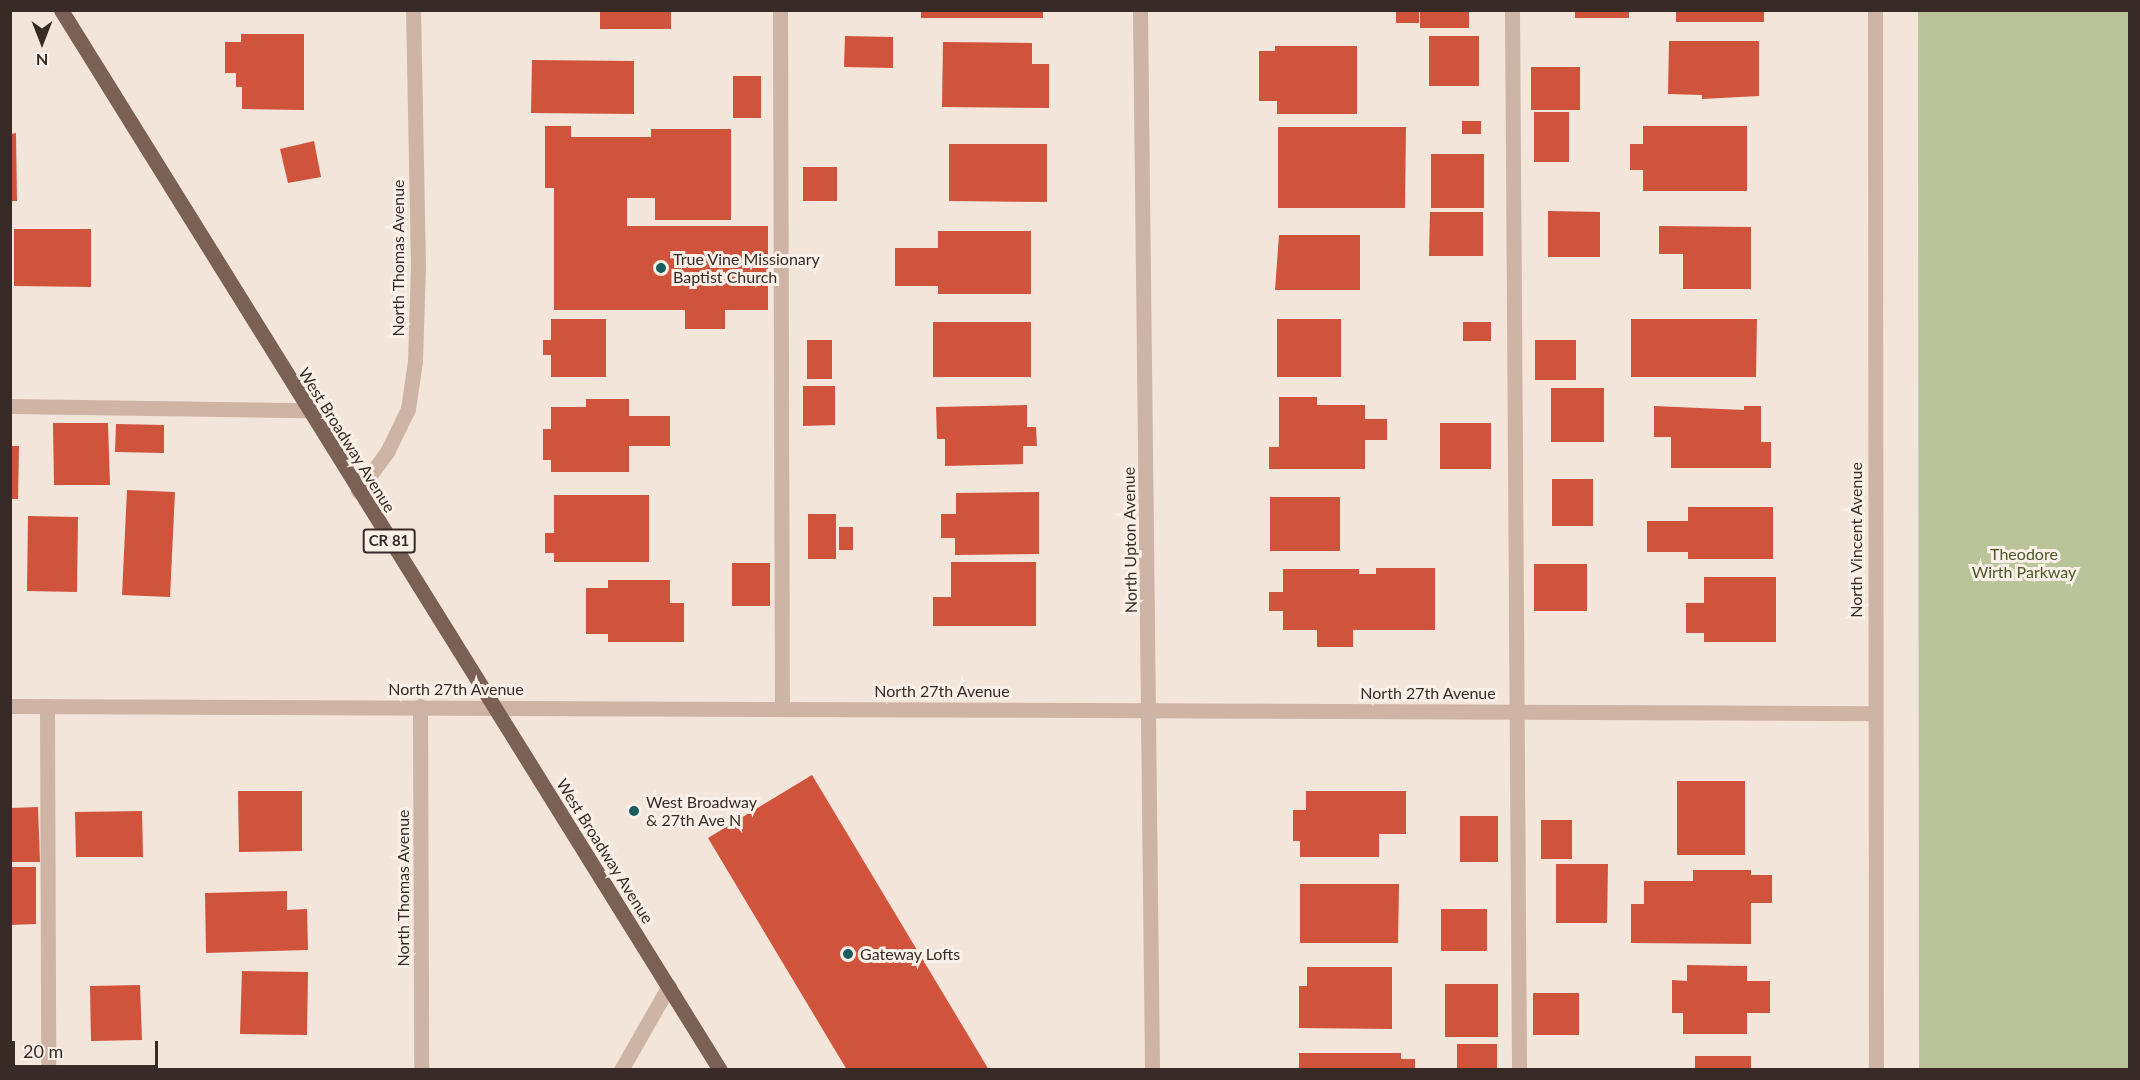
<!DOCTYPE html>
<style>
body{margin:0}
#map{position:relative;width:2140px;height:1080px;overflow:hidden;background:#f4e5da;font-family:Lato,sans-serif}
div>[style]{position:absolute}
.green>*{inset:0;background:#b9c499}
.building>*{inset:0;background:#d0533c}
.lane>*{height:15px;margin:-7.5px;padding:0 7.5px;transform-origin:7.5px;border-radius:7.5px;background:#cdb4a5}
.street>*{height:15px;margin:-7.5px;padding:0 7.5px;transform-origin:7.5px;border-radius:7.5px;background:#cdb4a5}
.primary>*{height:15px;margin:-7.5px;padding:0 7.5px;transform-origin:7.5px;border-radius:7.5px;background:#7b6056}
.dots>*{width:16px;height:16px;translate:-50% -50%;box-sizing:border-box;border:3px solid #fbf0e7;border-radius:50%}
span{translate:-50% -50%;white-space:nowrap;text-align:center;line-height:1.15;-webkit-text-stroke:6px #fbf0e7;paint-order:stroke}
.shield-label span{padding:2px 4px;background:#fbf0e7;border:2px solid;border-radius:4px;-webkit-text-stroke-width:0}
.shield-label{font-size:15px;color:#382b27;font-weight:700}
.street-label{font-size:16px;color:#382b27}
.poi-label{font-size:16px;color:#382b27}
.left{translate:0 -50%;text-align:left}
.park-label{font-size:16px;color:#4b5828}
.frame{position:absolute;inset:0;border:12px solid #382b27;pointer-events:none}
.north{position:absolute;left:12px;top:12px;width:60px;height:60px;-webkit-text-stroke:4px #fbf0e7;paint-order:stroke;rotate:180deg;font-size:16px;font-weight:700;line-height:24px;text-align:center;color:#382b27}
.north::after{content:'';display:block;margin:auto;width:21px;height:27px;background:#382b27;clip-path:polygon(50% 0,100% 100%,50% 72%,0 100%)}
.scale{position:absolute;left:12px;top:1041px;width:146px;height:27px;box-sizing:border-box;border:3px solid #382b27;border-top:0;padding-left:8px;font-size:18px;line-height:21px;white-space:nowrap;color:#382b27;-webkit-text-stroke:4px #fbf0e7;paint-order:stroke}
</style>
<div id="map">
<div class="green">
<div style="clip-path:polygon(1918px 11px,2129px 11px,2129px 1069px,1919px 1069px)"></div>
</div>
<div class="building">
<div style="clip-path:polygon(600px 10px,671px 10px,671px 29px,600px 29px)"></div>
<div style="clip-path:polygon(921px 10px,1043px 10px,1043px 18px,921px 18px)"></div>
<div style="clip-path:polygon(1396px 10px,1419px 10px,1419px 23px,1396px 23px)"></div>
<div style="clip-path:polygon(1420px 10px,1469px 10px,1469px 28px,1420px 28px)"></div>
<div style="clip-path:polygon(1575px 10px,1629px 10px,1629px 18px,1575px 18px)"></div>
<div style="clip-path:polygon(1676px 10px,1764px 10px,1764px 22px,1676px 22px)"></div>
<div style="clip-path:polygon(241px 34px,304px 34px,304px 110px,242px 109px,242px 87px,236px 87px,236px 73px,225px 73px,225px 42px,241px 42px)"></div>
<div style="clip-path:polygon(845px 36px,893px 37px,893px 68px,844px 67px)"></div>
<div style="clip-path:polygon(1429px 36px,1479px 36px,1479px 86px,1429px 86px)"></div>
<div style="clip-path:polygon(1669px 41px,1759px 41px,1759px 96px,1702px 99px,1702px 95px,1668px 94px)"></div>
<div style="clip-path:polygon(943px 42px,1032px 43px,1032px 64px,1049px 64px,1049px 108px,942px 107px)"></div>
<div style="clip-path:polygon(1275px 46px,1357px 46px,1357px 114px,1277px 114px,1277px 101px,1259px 101px,1259px 51px,1275px 51px)"></div>
<div style="clip-path:polygon(532px 60px,634px 61px,634px 114px,531px 113px)"></div>
<div style="clip-path:polygon(1531px 67px,1580px 67px,1580px 110px,1531px 110px)"></div>
<div style="clip-path:polygon(733px 76px,761px 76px,761px 118px,733px 118px)"></div>
<div style="clip-path:polygon(1534px 112px,1569px 112px,1569px 162px,1534px 162px)"></div>
<div style="clip-path:polygon(1462px 121px,1481px 121px,1481px 134px,1462px 134px)"></div>
<div style="clip-path:polygon(545px 126px,571px 126px,571px 137px,651px 137px,651px 129px,731px 129px,731px 220px,655px 220px,655px 198px,627px 198px,627px 226px,768px 226px,768px 310px,725px 310px,725px 329px,685px 329px,685px 310px,554px 310px,554px 188px,545px 188px)"></div>
<div style="clip-path:polygon(1643px 126px,1747px 126px,1747px 191px,1643px 191px,1643px 170px,1630px 170px,1630px 144px,1643px 144px)"></div>
<div style="clip-path:polygon(1278px 127px,1406px 127px,1405px 208px,1278px 208px)"></div>
<div style="clip-path:polygon(16px 133px,17px 201px,10px 201px,10px 134px)"></div>
<div style="clip-path:polygon(314px 141px,321px 177px,288px 183px,280px 149px)"></div>
<div style="clip-path:polygon(949px 144px,1047px 144px,1047px 202px,949px 201px)"></div>
<div style="clip-path:polygon(1431px 154px,1484px 154px,1484px 208px,1431px 208px)"></div>
<div style="clip-path:polygon(803px 167px,837px 167px,837px 201px,803px 201px)"></div>
<div style="clip-path:polygon(1548px 211px,1600px 212px,1600px 257px,1548px 257px)"></div>
<div style="clip-path:polygon(1430px 212px,1483px 212px,1483px 256px,1429px 256px)"></div>
<div style="clip-path:polygon(1659px 226px,1751px 227px,1751px 289px,1683px 289px,1683px 254px,1659px 254px)"></div>
<div style="clip-path:polygon(14px 229px,91px 229px,91px 287px,14px 286px)"></div>
<div style="clip-path:polygon(938px 231px,1031px 231px,1031px 294px,938px 294px,938px 286px,895px 286px,895px 248px,938px 248px)"></div>
<div style="clip-path:polygon(1279px 235px,1360px 235px,1360px 290px,1275px 290px)"></div>
<div style="clip-path:polygon(551px 319px,606px 319px,606px 377px,551px 377px,551px 355px,543px 355px,543px 340px,551px 340px)"></div>
<div style="clip-path:polygon(1277px 319px,1341px 319px,1341px 377px,1277px 377px)"></div>
<div style="clip-path:polygon(1631px 319px,1757px 319px,1756px 377px,1631px 377px)"></div>
<div style="clip-path:polygon(933px 322px,1031px 322px,1031px 377px,933px 377px)"></div>
<div style="clip-path:polygon(1463px 322px,1491px 322px,1491px 341px,1463px 341px)"></div>
<div style="clip-path:polygon(807px 340px,832px 340px,832px 379px,807px 379px)"></div>
<div style="clip-path:polygon(1535px 340px,1576px 340px,1576px 380px,1535px 380px)"></div>
<div style="clip-path:polygon(803px 386px,835px 386px,835px 425px,803px 426px)"></div>
<div style="clip-path:polygon(1551px 388px,1604px 388px,1604px 442px,1551px 442px)"></div>
<div style="clip-path:polygon(1279px 397px,1317px 397px,1317px 405px,1365px 405px,1365px 419px,1387px 419px,1387px 440px,1365px 440px,1365px 469px,1269px 469px,1269px 447px,1279px 447px)"></div>
<div style="clip-path:polygon(586px 399px,629px 399px,629px 416px,670px 416px,670px 446px,629px 446px,629px 472px,551px 472px,551px 460px,543px 460px,543px 429px,551px 429px,551px 407px,586px 407px)"></div>
<div style="clip-path:polygon(1027px 405px,1027px 427px,1036px 427px,1037px 446px,1023px 446px,1023px 464px,945px 466px,945px 439px,937px 439px,936px 407px)"></div>
<div style="clip-path:polygon(1654px 406px,1744px 410px,1744px 406px,1761px 406px,1761px 442px,1771px 442px,1771px 468px,1671px 468px,1671px 437px,1654px 437px)"></div>
<div style="clip-path:polygon(53px 423px,108px 423px,110px 485px,54px 485px)"></div>
<div style="clip-path:polygon(1440px 423px,1491px 423px,1491px 469px,1440px 469px)"></div>
<div style="clip-path:polygon(116px 424px,164px 425px,164px 453px,115px 452px)"></div>
<div style="clip-path:polygon(10px 446px,19px 446px,18px 499px,10px 499px)"></div>
<div style="clip-path:polygon(1552px 479px,1593px 479px,1593px 526px,1552px 526px)"></div>
<div style="clip-path:polygon(127px 490px,175px 492px,170px 597px,122px 595px)"></div>
<div style="clip-path:polygon(1039px 492px,1039px 554px,955px 555px,955px 538px,941px 538px,941px 514px,956px 514px,956px 493px)"></div>
<div style="clip-path:polygon(554px 495px,649px 495px,649px 562px,554px 562px,554px 553px,545px 553px,545px 533px,554px 533px)"></div>
<div style="clip-path:polygon(1270px 497px,1340px 497px,1340px 551px,1270px 551px)"></div>
<div style="clip-path:polygon(1688px 507px,1773px 507px,1773px 559px,1688px 559px,1688px 552px,1647px 552px,1647px 521px,1688px 521px)"></div>
<div style="clip-path:polygon(808px 514px,836px 514px,836px 559px,808px 559px)"></div>
<div style="clip-path:polygon(28px 516px,78px 517px,77px 592px,27px 591px)"></div>
<div style="clip-path:polygon(839px 527px,853px 527px,853px 550px,839px 550px)"></div>
<div style="clip-path:polygon(951px 562px,1036px 562px,1036px 626px,933px 626px,933px 597px,951px 597px)"></div>
<div style="clip-path:polygon(732px 563px,770px 563px,770px 606px,732px 606px)"></div>
<div style="clip-path:polygon(1534px 564px,1587px 564px,1587px 611px,1534px 611px)"></div>
<div style="clip-path:polygon(1376px 568px,1435px 568px,1435px 630px,1353px 630px,1353px 647px,1317px 647px,1317px 630px,1283px 630px,1283px 611px,1269px 611px,1269px 592px,1283px 592px,1283px 569px,1359px 569px,1359px 574px,1376px 574px)"></div>
<div style="clip-path:polygon(1704px 577px,1776px 577px,1776px 642px,1704px 642px,1704px 633px,1686px 633px,1686px 603px,1704px 603px)"></div>
<div style="clip-path:polygon(608px 580px,670px 580px,670px 603px,684px 603px,684px 642px,608px 642px,608px 634px,586px 634px,586px 588px,608px 588px)"></div>
<div style="clip-path:polygon(812px 775px,989px 1070px,847px 1070px,708px 838px)"></div>
<div style="clip-path:polygon(1677px 781px,1745px 781px,1745px 855px,1677px 855px)"></div>
<div style="clip-path:polygon(238px 791px,302px 791px,302px 851px,239px 852px)"></div>
<div style="clip-path:polygon(1306px 791px,1406px 791px,1406px 834px,1379px 834px,1379px 857px,1300px 857px,1300px 841px,1293px 841px,1293px 810px,1306px 810px)"></div>
<div style="clip-path:polygon(38px 807px,40px 862px,10px 862px,10px 808px)"></div>
<div style="clip-path:polygon(142px 811px,143px 857px,76px 857px,75px 812px)"></div>
<div style="clip-path:polygon(1460px 816px,1498px 816px,1498px 862px,1460px 862px)"></div>
<div style="clip-path:polygon(1541px 820px,1572px 820px,1572px 859px,1541px 859px)"></div>
<div style="clip-path:polygon(1556px 864px,1608px 864px,1607px 923px,1556px 923px)"></div>
<div style="clip-path:polygon(10px 867px,36px 867px,36px 924px,10px 925px)"></div>
<div style="clip-path:polygon(1693px 870px,1751px 870px,1751px 875px,1772px 875px,1772px 903px,1751px 903px,1751px 944px,1631px 943px,1631px 904px,1644px 904px,1644px 881px,1693px 881px)"></div>
<div style="clip-path:polygon(1300px 884px,1399px 884px,1398px 943px,1300px 943px)"></div>
<div style="clip-path:polygon(287px 891px,287px 910px,307px 909px,308px 950px,206px 953px,205px 893px)"></div>
<div style="clip-path:polygon(1441px 909px,1487px 909px,1487px 951px,1441px 951px)"></div>
<div style="clip-path:polygon(1687px 965px,1747px 966px,1747px 981px,1770px 981px,1770px 1013px,1747px 1013px,1747px 1034px,1683px 1034px,1683px 1013px,1672px 1013px,1672px 980px,1687px 981px)"></div>
<div style="clip-path:polygon(1307px 967px,1392px 967px,1392px 1029px,1299px 1028px,1299px 986px,1307px 986px)"></div>
<div style="clip-path:polygon(242px 971px,308px 972px,307px 1035px,240px 1034px)"></div>
<div style="clip-path:polygon(1445px 984px,1498px 984px,1498px 1037px,1445px 1037px)"></div>
<div style="clip-path:polygon(140px 985px,142px 1040px,91px 1041px,90px 986px)"></div>
<div style="clip-path:polygon(1533px 993px,1579px 993px,1579px 1035px,1533px 1035px)"></div>
<div style="clip-path:polygon(1457px 1044px,1497px 1044px,1497px 1070px,1457px 1070px)"></div>
<div style="clip-path:polygon(1299px 1053px,1401px 1053px,1401px 1059px,1415px 1059px,1415px 1070px,1299px 1070px)"></div>
<div style="clip-path:polygon(1695px 1056px,1751px 1056px,1751px 1070px,1695px 1070px)"></div>
</div>
<div class="lane">
<div style="left:780px;top:10px;width:698px;rotate:89.84deg"></div>
<div style="left:1512px;top:10px;width:1060px;rotate:89.62deg"></div>
<div style="left:10px;top:406px;width:297px;rotate:0.8deg"></div>
<div style="left:47px;top:706px;width:364px;rotate:89.8deg"></div>
<div style="left:621px;top:1070px;width:97px;rotate:-60.3deg"></div>
</div>
<div class="street">
<div style="left:1140px;top:10px;width:1060px;rotate:89.35deg"></div>
<div style="left:1875px;top:10px;width:1060px;rotate:89.95deg"></div>
<div style="left:358px;top:491px;width:49px;rotate:-53.4deg"></div>
<div style="left:387px;top:452px;width:48px;rotate:-64deg"></div>
<div style="left:408px;top:409px;width:49px;rotate:-81.7deg"></div>
<div style="left:415px;top:361px;width:94px;rotate:-88.2deg"></div>
<div style="left:418px;top:267px;width:257px;rotate:-91.1deg"></div>
<div style="left:10px;top:706px;width:1863px;rotate:0.22deg"></div>
<div style="left:420px;top:706px;width:364px;rotate:89.8deg"></div>
</div>
<div class="primary">
<div style="left:61px;top:10px;width:1248px;rotate:58.13deg"></div>
</div>
<div class="dots">
<div style="left:661px;top:268px;background:#195d5c"></div>
<div style="left:634px;top:811px;background:#195d5c"></div>
<div style="left:848px;top:954px;background:#195d5c"></div>
</div>
<div class="shield-label">
<span style="left:389px;top:541px">CR 81</span>
</div>
<div class="street-label">
<span style="left:398px;top:258px;rotate:-90deg">North Thomas Avenue</span>
<span style="left:347px;top:440px;rotate:58deg">West Broadway Avenue</span>
<span style="left:1130px;top:540px;rotate:-91deg">North Upton Avenue</span>
<span style="left:1856px;top:540px;rotate:-90deg">North Vincent Avenue</span>
<span style="left:456px;top:689px">North 27th Avenue</span>
<span style="left:942px;top:691px">North 27th Avenue</span>
<span style="left:1428px;top:693px">North 27th Avenue</span>
<span style="left:605px;top:851px;rotate:58deg">West Broadway Avenue</span>
<span style="left:403px;top:888px;rotate:-90deg">North Thomas Avenue</span>
</div>
<div class="poi-label">
<span class="left" style="left:673px;top:268px">True Vine Missionary<br>Baptist Church</span>
<span class="left" style="left:646px;top:811px">West Broadway<br>&amp; 27th Ave N</span>
<span class="left" style="left:860px;top:954px">Gateway Lofts</span>
</div>
<div class="park-label">
<span style="left:2024px;top:563px">Theodore<br>Wirth Parkway</span>
</div>
<div class="frame"></div>
<div class="north">N</div>
<div class="scale">20 m</div>
</div>
